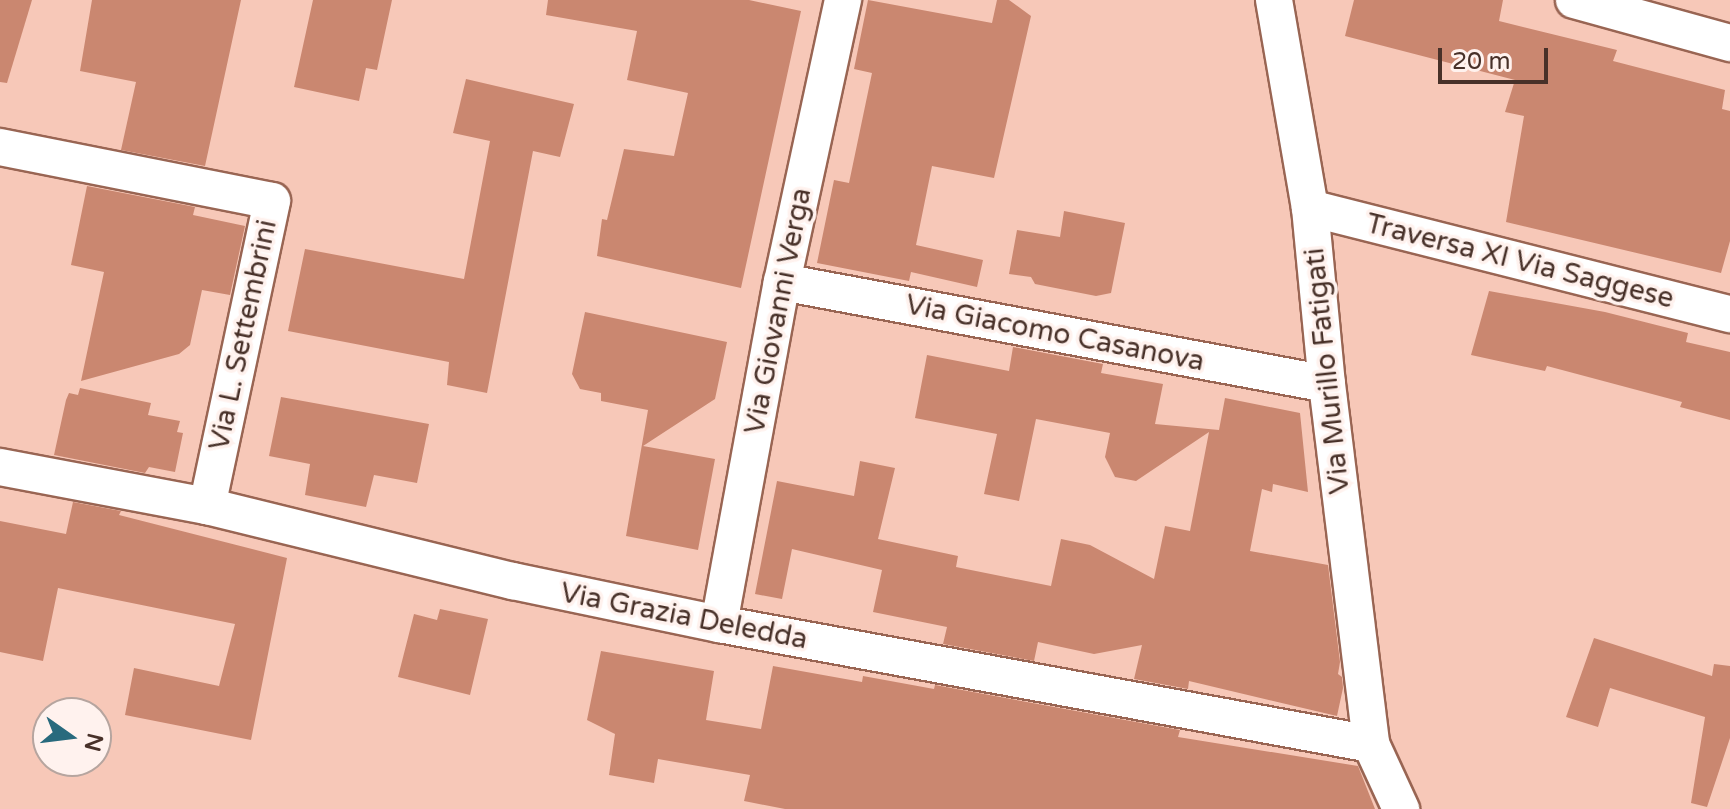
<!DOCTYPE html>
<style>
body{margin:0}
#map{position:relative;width:1730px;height:809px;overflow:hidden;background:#f7c8b8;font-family:"Varela Round",sans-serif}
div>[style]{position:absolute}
.building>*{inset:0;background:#ca8770}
.roads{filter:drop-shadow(2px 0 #996553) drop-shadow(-2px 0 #996553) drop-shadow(0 2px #996553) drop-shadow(0 -2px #996553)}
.street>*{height:36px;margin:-18px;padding:0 18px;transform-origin:18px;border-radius:18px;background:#fff}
span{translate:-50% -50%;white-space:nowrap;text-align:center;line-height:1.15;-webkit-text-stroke:7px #fff2ee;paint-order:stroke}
.street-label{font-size:28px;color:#483129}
.north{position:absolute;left:32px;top:697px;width:80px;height:80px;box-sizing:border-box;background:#fff2ee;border:2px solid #b6a59f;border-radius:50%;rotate:104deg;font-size:22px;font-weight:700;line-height:32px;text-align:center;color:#483129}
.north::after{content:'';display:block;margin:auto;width:28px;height:36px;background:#286a7d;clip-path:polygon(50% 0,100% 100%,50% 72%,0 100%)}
.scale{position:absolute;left:1438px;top:48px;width:110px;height:36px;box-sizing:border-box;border:4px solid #483129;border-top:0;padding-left:10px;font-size:24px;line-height:28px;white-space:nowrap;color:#483129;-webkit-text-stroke:6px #fff2ee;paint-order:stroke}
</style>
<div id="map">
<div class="building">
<div style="clip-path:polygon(0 0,32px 0,7px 83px,0 82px)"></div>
<div style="clip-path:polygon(92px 0,241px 0,205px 166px,121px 150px,136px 82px,80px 71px)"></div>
<div style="clip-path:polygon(313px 0,392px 0,377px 70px,366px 68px,359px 101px,294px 87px)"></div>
<div style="clip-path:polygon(548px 0,749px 0,801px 11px,741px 288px,597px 256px,602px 219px,607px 220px,624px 149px,674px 156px,688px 93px,627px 80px,637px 31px,546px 15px)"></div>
<div style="clip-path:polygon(868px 0,992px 23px,997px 0,1009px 0,1031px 16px,994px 178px,932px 166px,916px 245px,983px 260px,977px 287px,911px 272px,909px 281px,817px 263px,834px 180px,849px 183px,872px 73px,854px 69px)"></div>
<div style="clip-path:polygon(1354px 0,1503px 0,1499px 21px,1617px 50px,1613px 61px,1725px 90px,1722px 109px,1730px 111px,1730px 241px,1721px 273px,1506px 222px,1524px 116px,1505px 112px,1515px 80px,1345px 36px)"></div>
<div style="clip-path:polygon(466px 79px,574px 104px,560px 157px,533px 151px,487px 393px,447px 385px,449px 362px,288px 331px,305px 249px,464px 279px,490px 141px,453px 133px)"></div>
<div style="clip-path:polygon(87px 186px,195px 207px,193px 215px,245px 226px,230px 295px,202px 290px,190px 345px,179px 354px,81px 381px,104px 272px,71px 265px)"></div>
<div style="clip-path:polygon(1064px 211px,1125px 223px,1111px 293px,1096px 296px,1035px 284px,1031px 277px,1009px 274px,1017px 230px,1060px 237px)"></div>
<div style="clip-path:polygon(1489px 291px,1605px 312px,1688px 333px,1686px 342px,1730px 352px,1730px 420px,1680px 407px,1682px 402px,1547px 366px,1545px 371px,1471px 355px)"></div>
<div style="clip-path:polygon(585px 312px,727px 342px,715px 399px,643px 446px,715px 459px,698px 550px,626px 536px,648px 410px,601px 401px,601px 393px,580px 389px,572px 374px)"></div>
<div style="clip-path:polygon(1013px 347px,1103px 364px,1101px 373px,1163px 384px,1155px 424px,1219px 430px,1225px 398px,1300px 413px,1308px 492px,1273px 484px,1272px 492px,1262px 489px,1250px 551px,1328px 565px,1340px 662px,1338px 674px,1342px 677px,1343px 688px,1337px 716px,1189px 681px,1188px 689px,1134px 679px,1142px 645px,1094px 654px,1038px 642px,1034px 661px,943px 644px,947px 627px,873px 612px,882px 570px,792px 549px,782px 599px,755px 594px,777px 481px,854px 496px,860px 461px,895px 468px,878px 539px,958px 556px,956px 567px,1051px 586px,1061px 539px,1090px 545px,1154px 579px,1165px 526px,1190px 531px,1209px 432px,1136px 481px,1115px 477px,1105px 457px,1110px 433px,1036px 419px,1019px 501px,984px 494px,997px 434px,915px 418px,927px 355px,1009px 371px)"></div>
<div style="clip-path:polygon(80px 388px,151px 403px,148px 415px,180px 421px,177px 432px,183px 433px,175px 472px,149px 467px,145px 473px,54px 455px,66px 400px,69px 393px,78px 395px)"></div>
<div style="clip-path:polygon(281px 397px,429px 424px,417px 483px,374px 475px,366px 507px,305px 495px,310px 464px,269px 456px)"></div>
<div style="clip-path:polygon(73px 502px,121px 511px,119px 515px,287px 558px,251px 740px,125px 715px,134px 668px,219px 686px,235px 624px,58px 588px,43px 661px,0 652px,0 521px,66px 534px)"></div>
<div style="clip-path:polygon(440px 609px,488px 619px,470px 695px,398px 677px,414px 614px,437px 620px)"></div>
<div style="clip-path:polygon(1594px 638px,1712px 676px,1714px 664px,1730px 666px,1730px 738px,1707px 807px,1691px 803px,1705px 717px,1610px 688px,1598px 727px,1566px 717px)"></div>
<div style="clip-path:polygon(601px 651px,714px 671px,706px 720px,761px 729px,773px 666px,862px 682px,863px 676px,934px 689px,935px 685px,1180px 730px,1178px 737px,1358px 766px,1375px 809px,785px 809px,744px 801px,750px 775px,658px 759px,654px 783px,609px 775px,615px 734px,587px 720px)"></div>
</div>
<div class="roads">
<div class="street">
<div style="left:1274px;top:0;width:211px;rotate:80.2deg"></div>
<div style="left:1310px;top:208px;width:177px;rotate:84.5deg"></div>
<div style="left:1327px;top:384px;width:363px;rotate:83deg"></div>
<div style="left:1371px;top:744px;width:72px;rotate:65.2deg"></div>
<div style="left:1574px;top:0;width:162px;rotate:15.4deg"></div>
<div style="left:0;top:147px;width:277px;rotate:11.2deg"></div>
<div style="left:272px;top:201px;width:312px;rotate:102deg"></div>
<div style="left:1310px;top:208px;width:433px;rotate:14.2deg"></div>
<div style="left:782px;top:282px;width:554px;rotate:10.6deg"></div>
<div style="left:0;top:467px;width:211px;rotate:10.7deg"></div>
<div style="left:207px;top:506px;width:315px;rotate:13.8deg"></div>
<div style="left:513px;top:581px;width:210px;rotate:11.8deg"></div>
<div style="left:719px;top:624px;width:663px;rotate:10.43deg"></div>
<div style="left:719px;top:624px;width:348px;rotate:-79.6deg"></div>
<div style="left:782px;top:282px;width:289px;rotate:-77.8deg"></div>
</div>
</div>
<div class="street-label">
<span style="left:1520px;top:261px;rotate:14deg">Traversa XI Via Saggese</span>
<span style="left:778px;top:311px;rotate:-79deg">Via Giovanni Verga</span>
<span style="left:1055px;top:333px;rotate:11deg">Via Giacomo Casanova</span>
<span style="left:243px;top:335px;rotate:-78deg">Via L. Settembrini</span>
<span style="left:1327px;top:371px;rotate:-96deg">Via Murillo Fatigati</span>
<span style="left:684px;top:616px;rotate:11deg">Via Grazia Deledda</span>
</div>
<div class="north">N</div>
<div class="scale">20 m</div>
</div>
